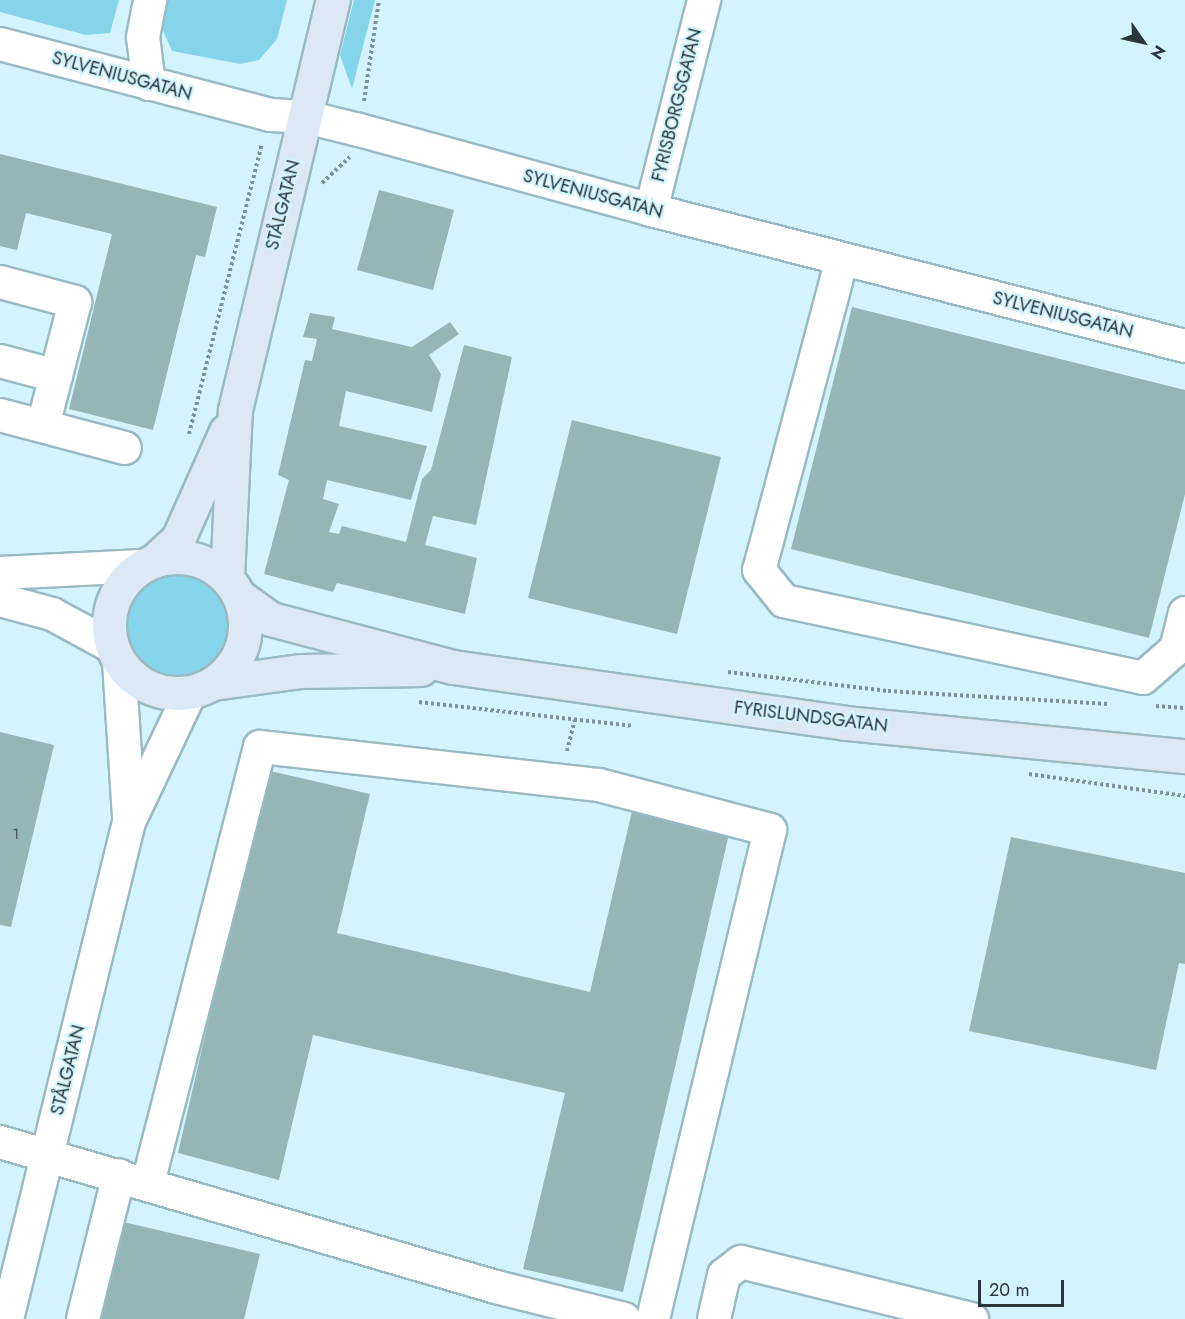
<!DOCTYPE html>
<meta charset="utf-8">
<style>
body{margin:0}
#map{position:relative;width:1185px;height:1319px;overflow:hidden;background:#d3f4fe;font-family:Jost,sans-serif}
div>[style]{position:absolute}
.green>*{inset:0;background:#86d4ea}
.round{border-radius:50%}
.building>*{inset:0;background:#94b6b5}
.path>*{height:4px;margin-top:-2px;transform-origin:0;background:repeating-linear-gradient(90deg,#7b9298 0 3px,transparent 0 6px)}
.roads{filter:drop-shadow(2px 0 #9abac3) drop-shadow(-2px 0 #9abac3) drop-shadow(0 2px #9abac3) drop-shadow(0 -2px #9abac3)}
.minor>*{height:32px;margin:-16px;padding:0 16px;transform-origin:16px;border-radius:16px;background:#fff}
.major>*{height:33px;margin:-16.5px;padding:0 16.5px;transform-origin:16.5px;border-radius:16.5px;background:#dce9f4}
.major>.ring{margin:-16.5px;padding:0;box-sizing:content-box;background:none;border:33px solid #dce9f4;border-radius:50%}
span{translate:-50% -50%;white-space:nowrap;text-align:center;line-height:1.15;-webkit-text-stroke:4.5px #d3f4fe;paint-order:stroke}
.number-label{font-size:15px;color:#445659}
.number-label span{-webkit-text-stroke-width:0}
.street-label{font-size:18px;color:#29363a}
.north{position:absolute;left:1113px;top:12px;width:60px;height:60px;-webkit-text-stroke:4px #d3f4fe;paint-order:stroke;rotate:124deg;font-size:16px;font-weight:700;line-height:24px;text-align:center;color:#29363a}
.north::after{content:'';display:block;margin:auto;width:21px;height:27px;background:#29363a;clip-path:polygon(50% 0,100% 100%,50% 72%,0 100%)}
.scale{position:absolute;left:978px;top:1280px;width:86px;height:27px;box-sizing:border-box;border:3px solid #29363a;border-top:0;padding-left:8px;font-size:18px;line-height:21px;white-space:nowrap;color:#29363a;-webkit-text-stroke:4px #d3f4fe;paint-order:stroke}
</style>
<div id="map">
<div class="green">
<div style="clip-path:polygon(0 0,119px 0,110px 33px,86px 35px,0 12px)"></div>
<div style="clip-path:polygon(167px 0,287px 0,277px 39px,259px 60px,240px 64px,172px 51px,161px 26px)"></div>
<div style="clip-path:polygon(354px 0,375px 0,352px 89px,340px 55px)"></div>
<div class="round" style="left:126px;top:574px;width:102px;height:102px"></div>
</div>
<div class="building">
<div style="clip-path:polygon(0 154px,217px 207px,205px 257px,196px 255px,153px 430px,69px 409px,112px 234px,26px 213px,17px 250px,0 246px)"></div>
<div style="clip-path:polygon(379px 190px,454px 210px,433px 290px,357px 270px)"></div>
<div style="clip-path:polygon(852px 307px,1185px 390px,1185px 494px,1149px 638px,791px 549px)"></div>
<div style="clip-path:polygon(310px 313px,335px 317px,332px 329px,412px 347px,450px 322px,459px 334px,429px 355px,441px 374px,432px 412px,346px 391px,339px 426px,427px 446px,411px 500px,327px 480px,323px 499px,339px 504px,329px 532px,339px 534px,342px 526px,406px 542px,422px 479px,431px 470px,464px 345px,512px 357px,476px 525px,433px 516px,425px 545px,477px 558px,465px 614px,337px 583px,333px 592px,264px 574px,289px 480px,278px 475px,305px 360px,312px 361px,317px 339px,303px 337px)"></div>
<div style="clip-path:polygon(572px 420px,721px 457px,677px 634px,528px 598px)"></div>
<div style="clip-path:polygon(0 732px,54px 745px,11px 927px,0 925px)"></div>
<div style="clip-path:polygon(266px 770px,370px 794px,337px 933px,590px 992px,632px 811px,729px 834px,623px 1292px,523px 1269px,565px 1093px,313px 1035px,279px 1180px,178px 1153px)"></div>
<div style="clip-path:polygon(1011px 837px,1185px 873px,1185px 964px,1179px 963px,1156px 1070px,969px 1031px)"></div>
<div style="clip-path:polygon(119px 1221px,260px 1254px,244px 1319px,95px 1319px)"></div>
</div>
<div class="path">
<div style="left:364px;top:101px;width:102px;rotate:-81.6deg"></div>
<div style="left:322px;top:183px;width:38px;rotate:-43deg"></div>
<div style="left:189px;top:434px;width:299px;rotate:-75.9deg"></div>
<div style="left:728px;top:672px;width:161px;rotate:6.8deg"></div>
<div style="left:888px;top:691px;width:221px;rotate:3.4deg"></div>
<div style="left:419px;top:702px;width:214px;rotate:6.4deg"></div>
<div style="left:1156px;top:706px;width:29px;rotate:4deg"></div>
<div style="left:567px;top:751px;width:32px;rotate:-76deg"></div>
<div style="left:1029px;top:774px;width:158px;rotate:8deg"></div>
</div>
<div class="roads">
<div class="minor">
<div style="left:0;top:44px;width:279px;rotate:14.7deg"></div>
<div style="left:270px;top:115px;width:36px;rotate:3deg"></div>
<div style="left:306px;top:117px;width:55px;rotate:13.8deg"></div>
<div style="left:359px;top:130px;width:303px;rotate:15.3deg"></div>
<div style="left:651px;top:210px;width:551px;rotate:14.29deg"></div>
<div style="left:149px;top:84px;width:47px;rotate:-97.3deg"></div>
<div style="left:143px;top:37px;width:38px;rotate:-79deg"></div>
<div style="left:651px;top:210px;width:217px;rotate:-75.8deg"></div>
<div style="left:842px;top:259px;width:322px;rotate:104.9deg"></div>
<div style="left:759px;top:570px;width:40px;rotate:51deg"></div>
<div style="left:784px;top:601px;width:367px;rotate:12.1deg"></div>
<div style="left:1143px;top:678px;width:44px;rotate:-41.3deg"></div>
<div style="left:1176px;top:649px;width:37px;rotate:-76deg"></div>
<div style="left:0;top:282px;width:78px;rotate:14.9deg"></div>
<div style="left:75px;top:302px;width:128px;rotate:104.5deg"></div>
<div style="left:0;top:361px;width:58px;rotate:15deg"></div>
<div style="left:0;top:415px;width:129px;rotate:14.8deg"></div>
<div style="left:0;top:573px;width:142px;rotate:-2.8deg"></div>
<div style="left:0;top:600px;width:54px;rotate:15.1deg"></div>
<div style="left:52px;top:614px;width:69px;rotate:28.4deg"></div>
<div style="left:119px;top:662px;width:153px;rotate:86.3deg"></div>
<div style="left:0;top:1142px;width:517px;rotate:16.3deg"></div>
<div style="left:496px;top:1287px;width:132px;rotate:14deg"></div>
<div style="left:148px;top:1183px;width:450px;rotate:-75.6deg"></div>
<div style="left:260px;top:747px;width:341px;rotate:6.4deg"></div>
<div style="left:599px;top:785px;width:177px;rotate:14.7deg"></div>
<div style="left:770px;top:830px;width:503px;rotate:103.46deg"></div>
<div style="left:7px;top:1319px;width:512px;rotate:-76.21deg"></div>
<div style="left:129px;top:822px;width:143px;rotate:-64.7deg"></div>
<div style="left:83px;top:1319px;width:148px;rotate:-76deg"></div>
<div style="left:714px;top:1319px;width:45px;rotate:-77.2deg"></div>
<div style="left:724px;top:1275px;width:21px;rotate:-37deg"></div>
<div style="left:741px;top:1262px;width:238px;rotate:13.9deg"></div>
</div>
<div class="major">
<div class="ring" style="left:109px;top:557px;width:103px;height:103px"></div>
<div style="left:154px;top:561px;width:33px;rotate:-43deg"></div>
<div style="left:178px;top:539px;width:118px;rotate:-66deg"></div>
<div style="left:227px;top:578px;width:168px;rotate:-87.3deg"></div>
<div style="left:235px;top:410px;width:422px;rotate:-76.6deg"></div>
<div style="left:239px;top:596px;width:39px;rotate:36deg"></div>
<div style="left:271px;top:619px;width:188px;rotate:14.8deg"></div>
<div style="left:453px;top:667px;width:397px;rotate:8.1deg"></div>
<div style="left:846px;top:723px;width:341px;rotate:5.6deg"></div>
<div style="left:213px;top:683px;width:89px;rotate:-7.8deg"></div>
<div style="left:301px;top:671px;width:120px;rotate:-1deg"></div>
</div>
</div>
<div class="number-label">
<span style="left:16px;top:835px">1</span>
</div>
<div class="street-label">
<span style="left:122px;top:76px;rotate:15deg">SYLVENIUSGATAN</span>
<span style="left:677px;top:105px;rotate:-76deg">FYRISBORGSGATAN</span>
<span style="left:593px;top:194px;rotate:15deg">SYLVENIUSGATAN</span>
<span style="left:283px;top:205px;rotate:-76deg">STÅLGATAN</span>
<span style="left:1063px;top:315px;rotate:14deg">SYLVENIUSGATAN</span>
<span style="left:811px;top:717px;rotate:7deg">FYRISLUNDSGATAN</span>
<span style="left:68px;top:1070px;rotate:-76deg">STÅLGATAN</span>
</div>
<div class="north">N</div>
<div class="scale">20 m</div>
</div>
